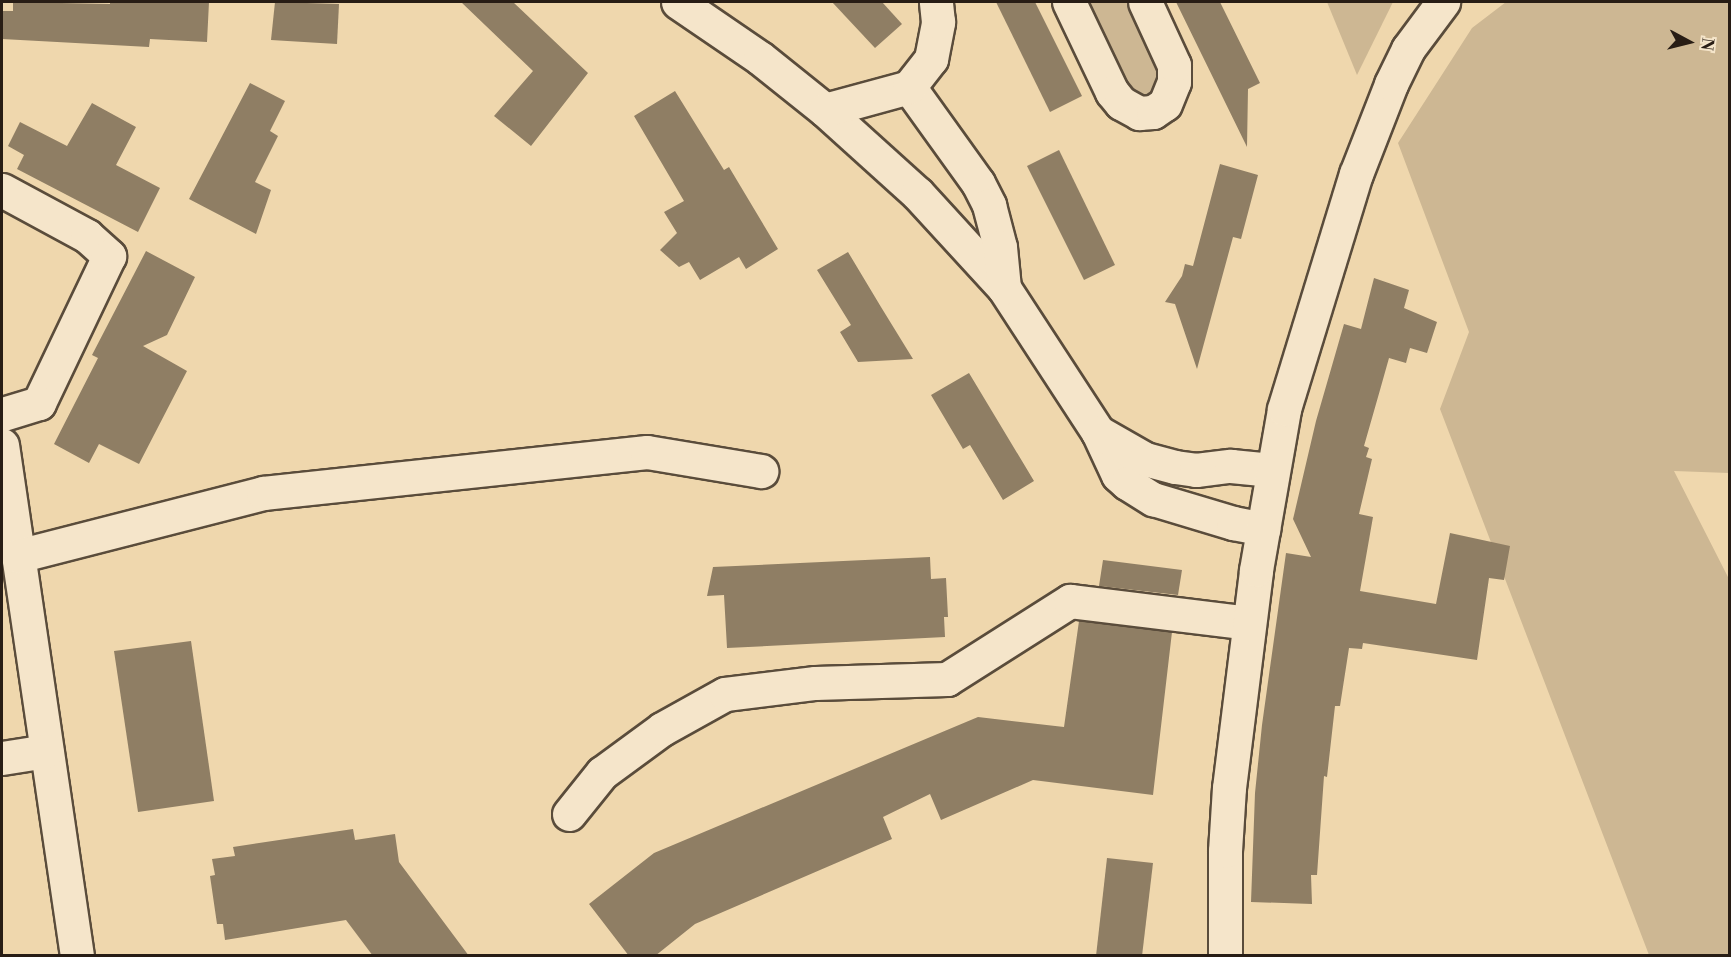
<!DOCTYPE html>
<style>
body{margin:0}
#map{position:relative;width:1731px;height:957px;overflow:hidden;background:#efd7ad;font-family:"Libre Bodoni",serif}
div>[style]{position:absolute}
.green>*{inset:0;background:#cdb793}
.building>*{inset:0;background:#8f7e64}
.roads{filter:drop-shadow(2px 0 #5a4c3b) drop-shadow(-2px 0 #5a4c3b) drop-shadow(0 2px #5a4c3b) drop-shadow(0 -2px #5a4c3b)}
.minor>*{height:33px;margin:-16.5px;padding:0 16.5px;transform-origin:16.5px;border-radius:16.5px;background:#f5e5ca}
span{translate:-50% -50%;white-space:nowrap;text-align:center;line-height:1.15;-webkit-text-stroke:5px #f5e5ca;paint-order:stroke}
.frame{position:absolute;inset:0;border:3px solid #281d15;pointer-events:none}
.north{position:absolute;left:1659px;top:12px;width:60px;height:60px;-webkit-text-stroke:4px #f5e5ca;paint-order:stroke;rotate:97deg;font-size:16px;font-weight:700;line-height:24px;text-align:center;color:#281d15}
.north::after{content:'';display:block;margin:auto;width:21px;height:27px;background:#281d15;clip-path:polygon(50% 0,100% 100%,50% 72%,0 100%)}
</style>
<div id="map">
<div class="green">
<div style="clip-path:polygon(1074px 2px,1138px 2px,1157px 40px,1160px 93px,1136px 100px)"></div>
<div style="clip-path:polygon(1327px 2px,1393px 2px,1357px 75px)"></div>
<div style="clip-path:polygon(1506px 2px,1729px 2px,1729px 473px,1674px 471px,1729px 579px,1729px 955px,1649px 955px,1440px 409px,1469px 332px,1398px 143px,1472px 28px)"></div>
</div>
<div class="building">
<div style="clip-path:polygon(13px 2px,110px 4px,110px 2px,209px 2px,207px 42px,150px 39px,149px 47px,2px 39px,2px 11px,13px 11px)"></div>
<div style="clip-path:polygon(275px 2px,339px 4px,337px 44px,271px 40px)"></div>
<div style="clip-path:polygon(461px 2px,513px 2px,588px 73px,531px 146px,494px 116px,533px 71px)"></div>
<div style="clip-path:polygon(832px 2px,882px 2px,902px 24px,875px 48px)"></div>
<div style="clip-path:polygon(996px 2px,1035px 2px,1082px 96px,1050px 112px)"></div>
<div style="clip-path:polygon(1176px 2px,1220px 2px,1260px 83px,1248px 89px,1247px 147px)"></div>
<div style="clip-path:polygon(250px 83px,285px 101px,270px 131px,278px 136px,255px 182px,271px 190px,256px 234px,189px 199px)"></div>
<div style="clip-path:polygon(675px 91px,724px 170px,729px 167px,778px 249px,746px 269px,739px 257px,700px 280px,689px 262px,679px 267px,660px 250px,677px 233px,664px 212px,684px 201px,634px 116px)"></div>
<div style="clip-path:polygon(92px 103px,136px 127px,116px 165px,160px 188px,138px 232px,17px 169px,24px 155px,8px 146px,20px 122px,67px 146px)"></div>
<div style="clip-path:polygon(1059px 150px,1115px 265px,1084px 280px,1027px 166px)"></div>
<div style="clip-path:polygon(1220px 164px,1258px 175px,1241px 239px,1233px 237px,1197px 369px,1175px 304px,1165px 302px,1182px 276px,1185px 264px,1193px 266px)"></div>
<div style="clip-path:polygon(146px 251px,195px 277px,167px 335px,143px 346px,187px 371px,139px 464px,99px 444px,89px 463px,54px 444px,98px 358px,92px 355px)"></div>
<div style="clip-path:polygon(848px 252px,881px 307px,913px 359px,858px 362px,840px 332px,851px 325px,817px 270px)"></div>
<div style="clip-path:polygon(1374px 278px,1409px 290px,1404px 308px,1437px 322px,1427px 353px,1410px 348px,1406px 363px,1389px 358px,1380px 390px,1364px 446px,1369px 448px,1366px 457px,1372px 459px,1359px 514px,1373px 517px,1360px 591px,1436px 604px,1450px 533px,1510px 546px,1504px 580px,1489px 578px,1477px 660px,1363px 643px,1362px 649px,1349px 648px,1340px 706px,1335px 706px,1327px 777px,1324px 776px,1317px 875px,1311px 875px,1312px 904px,1251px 902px,1255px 793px,1262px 725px,1286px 553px,1311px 557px,1293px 519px,1294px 515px,1316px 421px,1344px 324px,1361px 329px)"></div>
<div style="clip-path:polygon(969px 373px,1034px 481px,1003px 500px,970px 445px,963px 449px,931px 395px)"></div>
<div style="clip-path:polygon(930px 557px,931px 579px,946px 578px,948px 617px,944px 617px,945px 637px,727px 648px,724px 595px,707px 596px,713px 567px)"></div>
<div style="clip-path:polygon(1103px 560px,1182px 570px,1178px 595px,1099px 586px)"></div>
<div style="clip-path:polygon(1079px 621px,1172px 632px,1153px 795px,1033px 780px,941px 820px,930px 794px,883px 817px,892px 839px,695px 924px,655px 956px,629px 956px,589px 904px,654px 853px,978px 717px,1064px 727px)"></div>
<div style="clip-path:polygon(191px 641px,214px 801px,138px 812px,114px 651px)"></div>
<div style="clip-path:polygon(353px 829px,355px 840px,395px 834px,399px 862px,469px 956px,373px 956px,346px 920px,225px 940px,223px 924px,217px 924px,210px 876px,215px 875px,212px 859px,235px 856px,233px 847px)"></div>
<div style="clip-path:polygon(1107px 858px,1153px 863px,1142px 956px,1096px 956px)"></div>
</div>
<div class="roads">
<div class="minor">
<div style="left:678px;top:2px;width:99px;rotate:34.3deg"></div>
<div style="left:760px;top:58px;width:83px;rotate:38.7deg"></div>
<div style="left:825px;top:110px;width:124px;rotate:42.1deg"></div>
<div style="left:917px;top:193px;width:129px;rotate:47.5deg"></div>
<div style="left:1004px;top:288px;width:172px;rotate:56.9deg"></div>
<div style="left:1098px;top:432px;width:47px;rotate:65.1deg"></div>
<div style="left:1118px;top:475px;width:12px;rotate:42deg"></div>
<div style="left:1127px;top:483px;width:31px;rotate:32deg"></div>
<div style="left:1153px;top:499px;width:84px;rotate:16.7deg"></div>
<div style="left:1233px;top:523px;width:31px;rotate:11deg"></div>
<div style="left:1069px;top:2px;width:100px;rotate:64.5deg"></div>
<div style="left:1112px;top:92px;width:14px;rotate:51deg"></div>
<div style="left:1121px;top:103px;width:21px;rotate:29deg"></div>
<div style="left:1139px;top:113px;width:14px;rotate:-4deg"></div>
<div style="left:1153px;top:112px;width:14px;rotate:-34deg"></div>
<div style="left:1165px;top:104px;width:24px;rotate:-68deg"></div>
<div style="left:1174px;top:82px;width:17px;rotate:-90deg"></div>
<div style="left:1174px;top:65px;width:69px;rotate:-114.7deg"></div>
<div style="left:909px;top:87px;width:118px;rotate:54.3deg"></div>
<div style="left:978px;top:183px;width:25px;rotate:63deg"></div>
<div style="left:989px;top:205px;width:43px;rotate:75.3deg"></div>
<div style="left:1000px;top:247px;width:41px;rotate:84.4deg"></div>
<div style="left:825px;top:110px;width:87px;rotate:-15.3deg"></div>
<div style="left:909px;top:87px;width:36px;rotate:-52deg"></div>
<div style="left:931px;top:59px;width:38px;rotate:-79deg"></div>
<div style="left:938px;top:22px;width:20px;rotate:-96deg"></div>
<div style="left:2px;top:190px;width:97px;rotate:28.4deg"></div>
<div style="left:87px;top:236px;width:30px;rotate:42deg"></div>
<div style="left:109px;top:256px;width:163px;rotate:115.5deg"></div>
<div style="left:39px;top:403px;width:39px;rotate:163deg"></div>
<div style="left:1098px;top:432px;width:54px;rotate:29.9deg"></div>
<div style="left:1145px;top:459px;width:31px;rotate:15deg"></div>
<div style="left:1175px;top:467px;width:21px;rotate:8deg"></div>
<div style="left:1196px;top:470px;width:35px;rotate:-7deg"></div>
<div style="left:1231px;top:466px;width:41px;rotate:5.6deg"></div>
<div style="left:2px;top:445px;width:516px;rotate:81.65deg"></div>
<div style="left:18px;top:556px;width:253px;rotate:-14.4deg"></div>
<div style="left:263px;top:493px;width:386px;rotate:-6.1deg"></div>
<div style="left:647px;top:452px;width:116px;rotate:9.5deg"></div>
<div style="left:2px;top:758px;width:45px;rotate:-9deg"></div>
<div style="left:569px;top:814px;width:53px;rotate:-51.2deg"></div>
<div style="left:602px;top:773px;width:74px;rotate:-36.3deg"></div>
<div style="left:662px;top:729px;width:72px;rotate:-29.1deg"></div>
<div style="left:725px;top:694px;width:91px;rotate:-7deg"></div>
<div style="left:815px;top:683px;width:132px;rotate:-1.7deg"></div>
<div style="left:947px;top:679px;width:146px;rotate:-32.4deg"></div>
<div style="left:1070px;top:601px;width:180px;rotate:7deg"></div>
<div style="left:1225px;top:956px;width:105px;rotate:-90deg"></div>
<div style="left:1225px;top:851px;width:63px;rotate:-86.4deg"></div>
<div style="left:1229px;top:788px;width:220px;rotate:-82.9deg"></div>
<div style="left:1256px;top:570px;width:163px;rotate:-80.1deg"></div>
<div style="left:1284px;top:409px;width:246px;rotate:-73deg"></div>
<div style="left:1356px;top:174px;width:97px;rotate:-68.7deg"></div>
<div style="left:1391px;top:84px;width:39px;rotate:-64deg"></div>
<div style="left:1408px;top:49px;width:59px;rotate:-53.3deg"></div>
</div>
</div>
<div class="frame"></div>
<div class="north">N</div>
</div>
